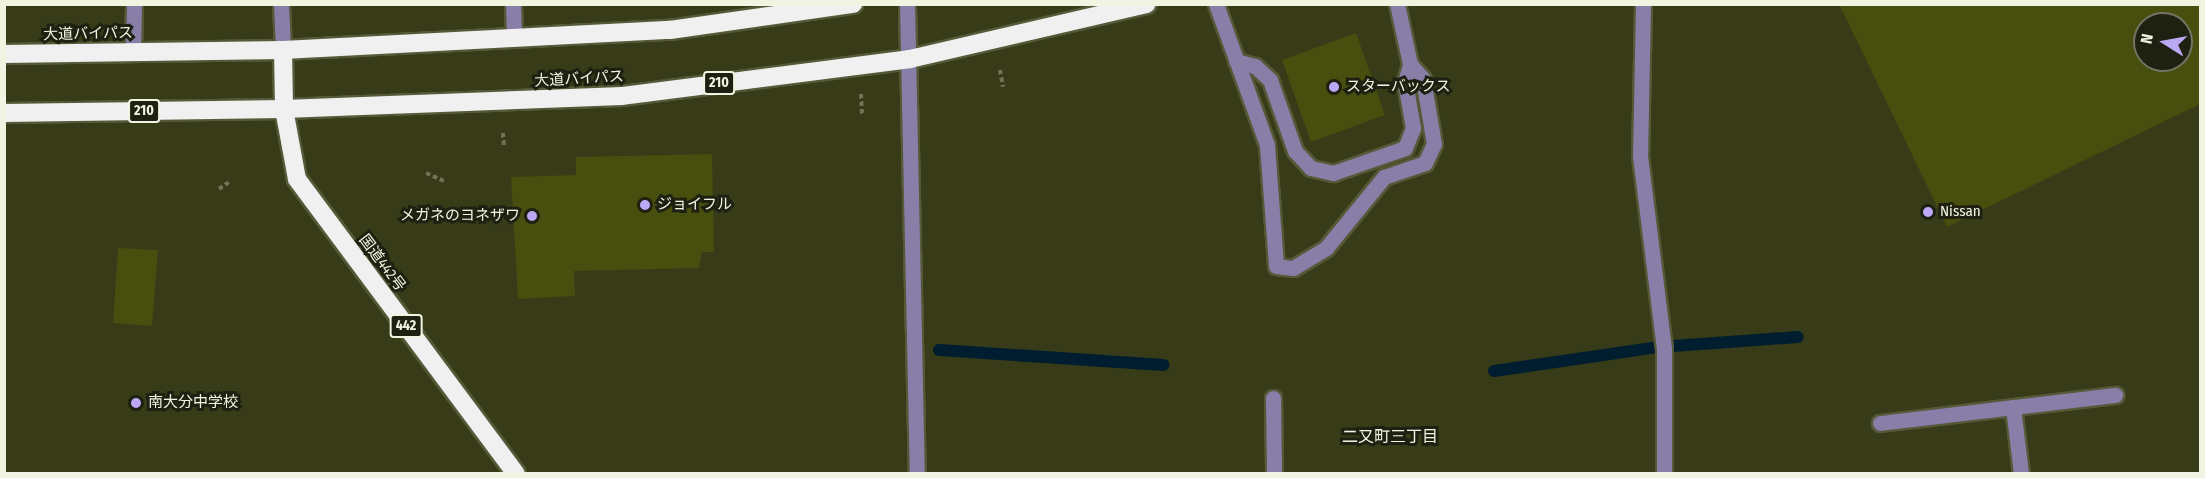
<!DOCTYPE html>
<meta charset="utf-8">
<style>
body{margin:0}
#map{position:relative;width:2205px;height:478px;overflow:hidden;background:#373b17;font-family:"Fira Sans Condensed","Noto Sans JP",sans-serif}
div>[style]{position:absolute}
.stream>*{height:12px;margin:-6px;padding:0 6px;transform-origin:6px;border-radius:6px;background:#001e2f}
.building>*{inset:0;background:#474e0e}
.path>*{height:4px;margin-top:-2px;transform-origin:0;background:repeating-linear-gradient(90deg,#707455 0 4.5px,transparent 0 7.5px)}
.roads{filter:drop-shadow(2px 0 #555937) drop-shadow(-2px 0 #555937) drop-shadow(0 2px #555937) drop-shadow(0 -2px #555937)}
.minor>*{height:15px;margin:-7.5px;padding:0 7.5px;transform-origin:7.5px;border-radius:7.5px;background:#887ea8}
.highway>*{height:18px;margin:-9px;padding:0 9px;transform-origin:9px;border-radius:9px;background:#f0f0f0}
.dots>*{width:16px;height:16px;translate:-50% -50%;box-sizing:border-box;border:3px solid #1e2111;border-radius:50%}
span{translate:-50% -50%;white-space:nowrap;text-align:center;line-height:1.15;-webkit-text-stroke:6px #1e2111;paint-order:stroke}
.shield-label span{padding:2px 4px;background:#1e2111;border:2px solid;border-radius:4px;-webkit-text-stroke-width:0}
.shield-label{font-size:14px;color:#f1f4e0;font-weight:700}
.street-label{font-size:15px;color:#f1f4e0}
.poi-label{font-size:15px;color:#f1f4e0}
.left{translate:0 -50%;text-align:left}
.right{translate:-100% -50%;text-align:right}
.neighbourhood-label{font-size:16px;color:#f1f4e0}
.frame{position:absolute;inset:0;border:6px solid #f1f4e0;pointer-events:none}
.north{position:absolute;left:2133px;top:12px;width:60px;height:60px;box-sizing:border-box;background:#1e2111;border:2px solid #727564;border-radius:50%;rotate:281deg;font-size:16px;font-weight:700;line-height:24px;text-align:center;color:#f1f4e0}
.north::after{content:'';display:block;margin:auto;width:21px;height:27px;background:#bca9f5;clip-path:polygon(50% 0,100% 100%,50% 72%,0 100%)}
</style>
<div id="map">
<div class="stream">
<div style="left:1673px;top:346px;width:125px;rotate:-4.1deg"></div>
<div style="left:939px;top:350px;width:225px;rotate:3.8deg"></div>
<div style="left:1494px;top:371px;width:160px;rotate:-8.3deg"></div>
</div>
<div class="building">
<div style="clip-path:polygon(evenodd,1839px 4px,2200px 4px,2200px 104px,1947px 227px,1839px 4px,2145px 24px,2181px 24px,2181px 60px,2145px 60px,2145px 24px)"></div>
<div style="clip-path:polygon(1356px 33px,1385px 115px,1311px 142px,1282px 60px)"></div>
<div style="clip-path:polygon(712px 154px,714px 252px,702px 252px,699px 268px,574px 271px,575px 296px,518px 299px,511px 177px,576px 175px,576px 157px)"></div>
<div style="clip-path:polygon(118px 248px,158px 250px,152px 326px,113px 323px)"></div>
</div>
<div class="path">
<div style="left:1000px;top:70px;width:17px;rotate:80deg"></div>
<div style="left:861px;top:94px;width:21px;rotate:87deg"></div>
<div style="left:503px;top:133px;width:14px;rotate:86deg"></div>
<div style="left:426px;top:173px;width:22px;rotate:24deg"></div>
<div style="left:219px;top:189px;width:12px;rotate:-35deg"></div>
</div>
<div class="roads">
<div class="minor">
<div style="left:281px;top:4px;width:46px;rotate:87.5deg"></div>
<div style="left:513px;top:4px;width:34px;rotate:88deg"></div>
<div style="left:907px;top:4px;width:470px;rotate:88.8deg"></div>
<div style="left:1216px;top:4px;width:150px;rotate:70.1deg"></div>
<div style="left:1267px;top:145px;width:121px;rotate:85.7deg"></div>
<div style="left:1276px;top:266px;width:17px;rotate:7deg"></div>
<div style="left:1293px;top:268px;width:39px;rotate:-31deg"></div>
<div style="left:1326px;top:248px;width:92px;rotate:-50.8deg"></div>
<div style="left:1384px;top:177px;width:43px;rotate:-18.9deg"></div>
<div style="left:1425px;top:163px;width:21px;rotate:-65deg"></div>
<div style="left:1434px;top:144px;width:66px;rotate:-99.6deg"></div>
<div style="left:1423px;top:79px;width:20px;rotate:-131deg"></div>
<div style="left:1410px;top:64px;width:61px;rotate:-102.2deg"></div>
<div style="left:1643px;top:4px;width:152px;rotate:91.1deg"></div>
<div style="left:1640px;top:156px;width:194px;rotate:82.9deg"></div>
<div style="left:1664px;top:349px;width:125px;rotate:90deg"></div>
<div style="left:133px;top:52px;width:48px;rotate:-88.8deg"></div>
<div style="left:1236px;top:61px;width:20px;rotate:15deg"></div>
<div style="left:1255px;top:66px;width:21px;rotate:43deg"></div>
<div style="left:1270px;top:80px;width:75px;rotate:70.6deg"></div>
<div style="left:1295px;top:151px;width:23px;rotate:47deg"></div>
<div style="left:1311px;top:168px;width:23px;rotate:13deg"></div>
<div style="left:1333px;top:173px;width:76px;rotate:-19.1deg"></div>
<div style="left:1405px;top:148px;width:22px;rotate:-68deg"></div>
<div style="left:1413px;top:128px;width:47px;rotate:-99.9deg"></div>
<div style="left:1405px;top:82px;width:19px;rotate:-74deg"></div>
<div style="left:1273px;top:398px;width:76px;rotate:89.2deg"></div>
<div style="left:2013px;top:407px;width:67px;rotate:83.2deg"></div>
<div style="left:1880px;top:423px;width:237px;rotate:-6.8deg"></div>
</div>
<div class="highway">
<div style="left:283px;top:50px;width:59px;rotate:89deg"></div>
<div style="left:284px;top:109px;width:71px;rotate:79.5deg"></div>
<div style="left:297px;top:179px;width:367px;rotate:53.4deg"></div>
<div style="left:4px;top:54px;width:279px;rotate:-0.8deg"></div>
<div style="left:283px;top:50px;width:388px;rotate:-3deg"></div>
<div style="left:670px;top:30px;width:185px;rotate:-8.1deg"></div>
<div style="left:4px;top:113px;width:280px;rotate:-0.8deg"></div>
<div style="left:284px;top:109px;width:338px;rotate:-2.2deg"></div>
<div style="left:622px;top:96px;width:290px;rotate:-7.3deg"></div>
<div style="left:910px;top:59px;width:243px;rotate:-13.1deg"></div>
</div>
</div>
<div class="dots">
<div style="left:1334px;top:87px;background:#bca9f5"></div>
<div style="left:645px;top:205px;background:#bca9f5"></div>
<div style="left:1928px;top:212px;background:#bca9f5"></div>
<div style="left:532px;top:216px;background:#bca9f5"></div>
<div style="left:136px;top:403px;background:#bca9f5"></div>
</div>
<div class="shield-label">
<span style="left:719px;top:83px">210</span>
<span style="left:144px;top:111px">210</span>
<span style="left:406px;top:326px">442</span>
</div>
<div class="street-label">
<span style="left:88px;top:34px;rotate:-1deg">大道バイパス</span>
<span style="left:579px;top:79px;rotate:-3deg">大道バイパス</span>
<span style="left:382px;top:263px;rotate:53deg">国道442号</span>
</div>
<div class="poi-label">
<span class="left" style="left:1346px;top:87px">スターバックス</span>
<span class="left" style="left:657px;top:205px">ジョイフル</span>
<span class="left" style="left:1940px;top:212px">Nissan</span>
<span class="right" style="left:520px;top:216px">メガネのヨネザワ</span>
<span class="left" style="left:148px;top:403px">南大分中学校</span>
</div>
<div class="neighbourhood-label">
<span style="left:1390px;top:437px">二又町三丁目</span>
</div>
<div class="frame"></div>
<div class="north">N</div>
</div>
